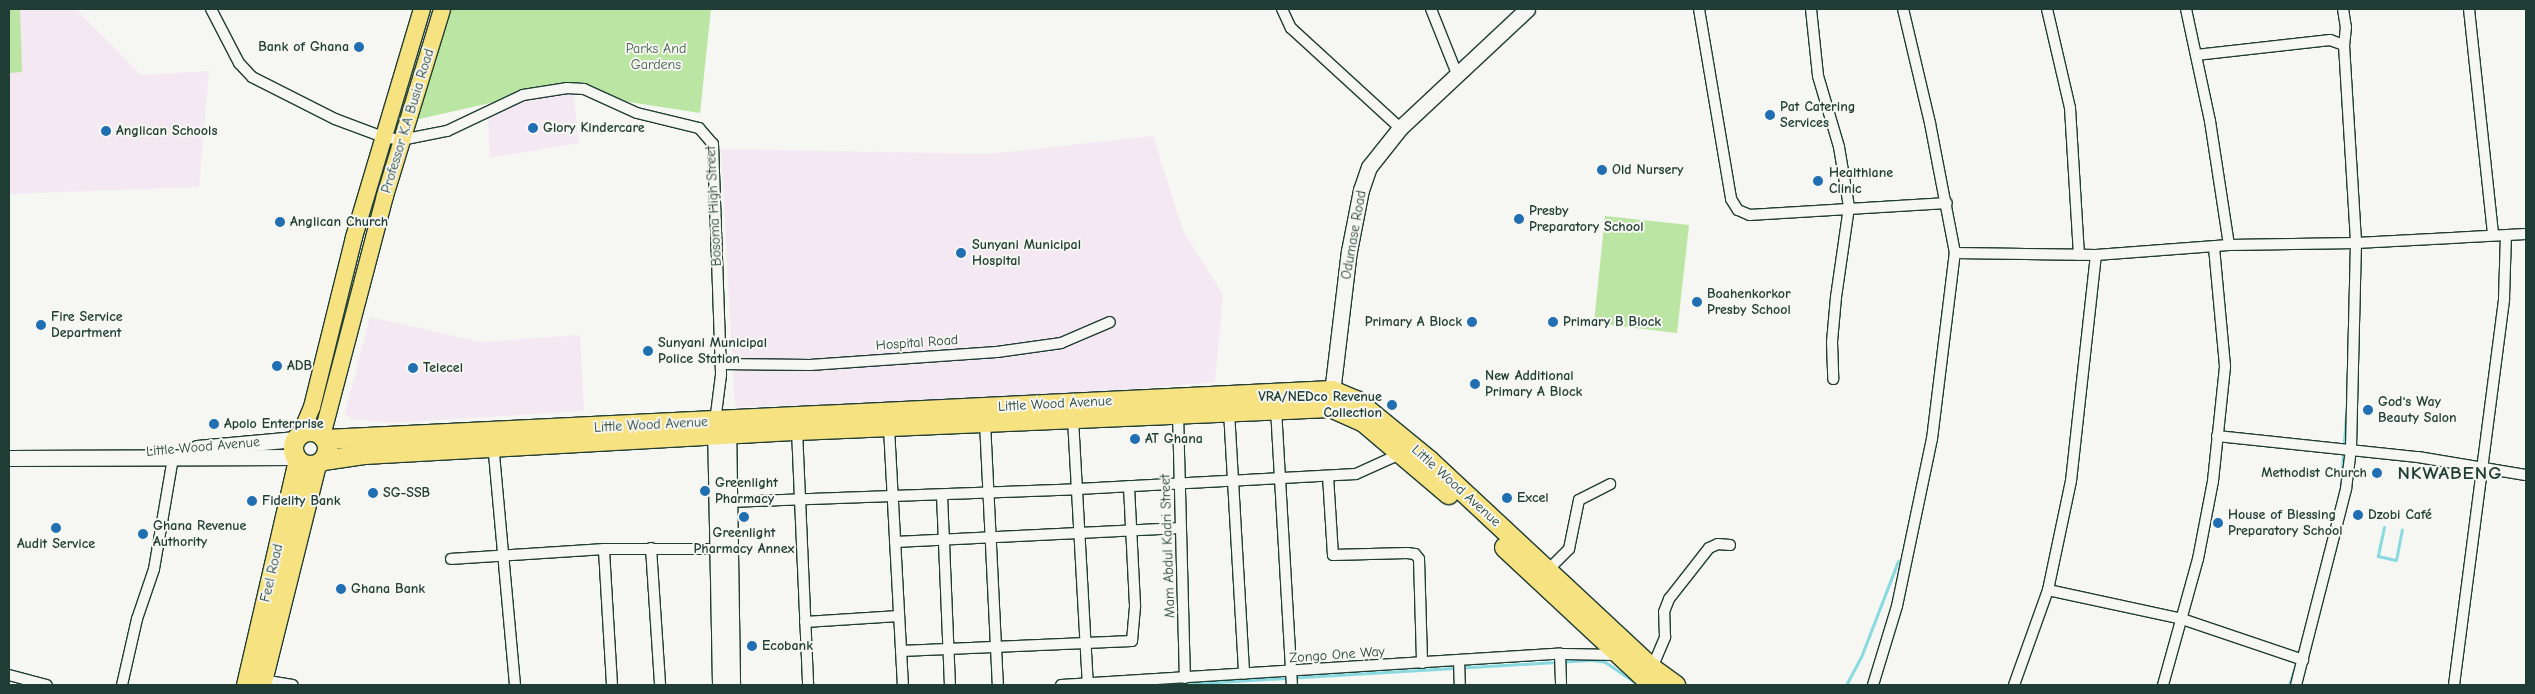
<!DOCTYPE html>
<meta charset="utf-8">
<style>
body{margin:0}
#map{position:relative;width:2535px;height:694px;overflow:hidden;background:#f6f6f2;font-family:"Comic Neue",sans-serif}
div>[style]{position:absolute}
.built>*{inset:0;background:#f4e8f2}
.green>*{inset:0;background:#bbe5a2}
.stream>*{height:3px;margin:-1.5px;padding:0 1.5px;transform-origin:1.5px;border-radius:1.5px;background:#89dae0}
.roads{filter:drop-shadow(1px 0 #1f3d34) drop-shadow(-1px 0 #1f3d34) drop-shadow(0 1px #1f3d34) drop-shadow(0 -1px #1f3d34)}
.street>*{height:10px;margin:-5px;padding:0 5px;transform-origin:5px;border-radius:5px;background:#f6f6f2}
.secondary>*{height:15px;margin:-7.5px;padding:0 7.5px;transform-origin:7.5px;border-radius:7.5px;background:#f6f6f2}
.primary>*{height:16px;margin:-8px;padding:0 8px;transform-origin:8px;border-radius:8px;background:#f7e281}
.highway>*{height:19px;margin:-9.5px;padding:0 9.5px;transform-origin:9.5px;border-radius:9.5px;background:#f7e281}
.highway>.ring{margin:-9.5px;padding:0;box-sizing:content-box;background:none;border:19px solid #f7e281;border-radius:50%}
.dots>*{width:14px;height:14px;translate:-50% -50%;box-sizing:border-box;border:2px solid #f6f6f2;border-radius:50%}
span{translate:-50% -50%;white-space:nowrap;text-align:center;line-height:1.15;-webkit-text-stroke:4px #f6f6f2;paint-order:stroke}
.poi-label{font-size:14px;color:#1f3d34;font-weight:700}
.right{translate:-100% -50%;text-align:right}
.left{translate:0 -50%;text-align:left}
.park-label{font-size:14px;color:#3e5f4a}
.street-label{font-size:14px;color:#1f3d34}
.district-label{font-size:19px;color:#1f3d34;font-weight:700;letter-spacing:1px}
.frame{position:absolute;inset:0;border:10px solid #1f3d34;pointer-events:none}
</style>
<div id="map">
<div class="built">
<div style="clip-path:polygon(9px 9px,76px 9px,141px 75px,209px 71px,199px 187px,9px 194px)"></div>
<div style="clip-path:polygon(573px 91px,579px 143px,490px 158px,488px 114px,524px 96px)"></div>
<div style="clip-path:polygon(1153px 136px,1183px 231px,1223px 295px,1215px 382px,1012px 399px,735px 407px,721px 149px,988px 154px)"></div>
<div style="clip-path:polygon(370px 317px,481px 342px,580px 335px,584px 411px,391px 423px,352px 419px,345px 413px)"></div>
</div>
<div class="green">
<div style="clip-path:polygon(9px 9px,20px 9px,22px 72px,9px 73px)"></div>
<div style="clip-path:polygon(434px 9px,711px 9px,700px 113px,610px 99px,570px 85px,397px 124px)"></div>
<div style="clip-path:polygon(1605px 216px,1689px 225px,1677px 333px,1594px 323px)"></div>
</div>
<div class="stream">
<div style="left:2340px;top:495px;width:93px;rotate:-85.7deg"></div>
<div style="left:2384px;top:527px;width:30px;rotate:102deg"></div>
<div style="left:2378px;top:556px;width:18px;rotate:13deg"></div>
<div style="left:2396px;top:560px;width:31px;rotate:-79deg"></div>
<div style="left:1168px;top:685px;width:426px;rotate:-3.4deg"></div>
<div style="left:1593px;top:660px;width:12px;rotate:9deg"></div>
<div style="left:1605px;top:662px;width:41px;rotate:34.1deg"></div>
<div style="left:1846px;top:685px;width:32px;rotate:-62deg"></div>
<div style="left:1861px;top:657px;width:103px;rotate:-68.9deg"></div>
<div style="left:2289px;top:685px;width:40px;rotate:-72deg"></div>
</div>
<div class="roads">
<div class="street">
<div style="left:211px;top:9px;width:61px;rotate:62.6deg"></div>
<div style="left:239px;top:63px;width:19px;rotate:47deg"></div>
<div style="left:252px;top:77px;width:93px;rotate:26.8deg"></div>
<div style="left:335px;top:119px;width:51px;rotate:20.6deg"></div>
<div style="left:383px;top:137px;width:18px;rotate:9deg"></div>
<div style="left:401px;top:140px;width:47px;rotate:-11.1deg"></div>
<div style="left:447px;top:131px;width:84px;rotate:-25.3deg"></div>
<div style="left:523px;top:95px;width:45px;rotate:-9deg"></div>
<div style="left:567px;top:88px;width:17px;rotate:3deg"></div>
<div style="left:584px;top:89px;width:58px;rotate:24.4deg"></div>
<div style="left:637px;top:113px;width:64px;rotate:13.6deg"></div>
<div style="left:699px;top:128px;width:21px;rotate:49deg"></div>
<div style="left:713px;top:144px;width:231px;rotate:88deg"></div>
<div style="left:721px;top:375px;width:47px;rotate:97.3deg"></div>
<div style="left:1282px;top:9px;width:21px;rotate:65deg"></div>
<div style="left:1291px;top:28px;width:148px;rotate:42.5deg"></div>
<div style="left:1431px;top:9px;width:70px;rotate:68.2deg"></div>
<div style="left:1699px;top:9px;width:193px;rotate:80.4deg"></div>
<div style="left:1731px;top:199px;width:13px;rotate:58deg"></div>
<div style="left:1738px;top:210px;width:13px;rotate:23deg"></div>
<div style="left:1750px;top:215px;width:197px;rotate:-3.5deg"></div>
<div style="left:1811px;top:9px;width:67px;rotate:84deg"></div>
<div style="left:1818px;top:76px;width:74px;rotate:73.5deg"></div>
<div style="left:1839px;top:147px;width:61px;rotate:80.5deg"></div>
<div style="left:1849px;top:207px;width:91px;rotate:98.2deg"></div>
<div style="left:1836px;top:297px;width:45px;rotate:95.1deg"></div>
<div style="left:1832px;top:342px;width:37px;rotate:88deg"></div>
<div style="left:2047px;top:9px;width:102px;rotate:76.9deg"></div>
<div style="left:2070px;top:108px;width:147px;rotate:86.5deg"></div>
<div style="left:2186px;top:9px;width:115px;rotate:77.9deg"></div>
<div style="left:2210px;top:121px;width:125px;rotate:81.3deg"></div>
<div style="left:2343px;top:9px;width:18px;rotate:81deg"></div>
<div style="left:2346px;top:27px;width:18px;rotate:96deg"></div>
<div style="left:2469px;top:9px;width:227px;rotate:83.9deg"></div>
<div style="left:2196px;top:55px;width:135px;rotate:-6.4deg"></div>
<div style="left:2330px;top:40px;width:15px;rotate:20deg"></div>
<div style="left:2344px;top:45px;width:198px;rotate:86.5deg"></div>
<div style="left:2356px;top:243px;width:206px;rotate:91.4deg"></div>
<div style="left:2351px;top:449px;width:40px;rotate:97.1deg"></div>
<div style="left:2346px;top:489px;width:202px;rotate:104.3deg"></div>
<div style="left:1955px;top:253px;width:141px;rotate:0.8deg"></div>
<div style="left:2096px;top:255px;width:133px;rotate:-4.3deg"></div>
<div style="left:2229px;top:245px;width:127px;rotate:-0.9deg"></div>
<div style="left:2356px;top:243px;width:170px;rotate:-3deg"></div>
<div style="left:721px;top:364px;width:89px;rotate:0.6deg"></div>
<div style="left:810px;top:365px;width:187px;rotate:-4deg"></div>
<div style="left:997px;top:352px;width:65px;rotate:-8deg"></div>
<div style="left:1061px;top:343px;width:53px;rotate:-23.2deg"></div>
<div style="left:1276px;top:409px;width:276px;rotate:86.7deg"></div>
<div style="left:1229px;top:411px;width:263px;rotate:86.7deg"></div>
<div style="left:1178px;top:414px;width:264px;rotate:88.5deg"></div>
<div style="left:1073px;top:419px;width:266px;rotate:86.8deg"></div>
<div style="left:985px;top:422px;width:263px;rotate:87.2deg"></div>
<div style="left:889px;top:428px;width:257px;rotate:86.9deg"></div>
<div style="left:797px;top:430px;width:255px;rotate:87.5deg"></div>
<div style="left:2217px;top:436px;width:202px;rotate:6deg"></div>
<div style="left:2418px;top:457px;width:109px;rotate:9.5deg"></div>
<div style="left:493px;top:443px;width:243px;rotate:84.8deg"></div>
<div style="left:1328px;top:476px;width:79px;rotate:86.4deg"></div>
<div style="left:1333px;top:555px;width:74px;rotate:-1.5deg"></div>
<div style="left:1407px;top:553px;width:8px;rotate:7deg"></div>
<div style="left:1415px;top:554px;width:6px;rotate:51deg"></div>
<div style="left:1419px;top:559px;width:104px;rotate:88.3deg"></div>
<div style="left:942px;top:495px;width:190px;rotate:87.6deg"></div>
<div style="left:728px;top:502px;width:350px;rotate:-2.1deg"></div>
<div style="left:1078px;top:489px;width:278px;rotate:-3.1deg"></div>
<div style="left:1356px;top:474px;width:48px;rotate:-24.4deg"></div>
<div style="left:895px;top:542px;width:286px;rotate:-2.8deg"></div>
<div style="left:651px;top:548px;width:137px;rotate:86.2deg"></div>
<div style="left:451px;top:559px;width:153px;rotate:-3.7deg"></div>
<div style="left:1548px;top:570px;width:30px;rotate:-45deg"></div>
<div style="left:1569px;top:549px;width:50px;rotate:-78.5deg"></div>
<div style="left:1579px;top:500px;width:35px;rotate:-27deg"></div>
<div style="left:2048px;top:590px;width:137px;rotate:12.2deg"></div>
<div style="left:2182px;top:619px;width:128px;rotate:18.7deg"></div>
<div style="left:805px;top:622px;width:94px;rotate:-3.7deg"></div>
<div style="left:901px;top:651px;width:231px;rotate:-2.5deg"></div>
<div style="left:1132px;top:641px;width:36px;rotate:-85deg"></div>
<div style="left:1135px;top:605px;width:119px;rotate:-92.9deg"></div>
<div style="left:1560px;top:654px;width:31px;rotate:88deg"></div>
<div style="left:1459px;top:661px;width:24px;rotate:88deg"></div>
<div style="left:1652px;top:668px;width:34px;rotate:-67deg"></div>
<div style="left:1665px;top:637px;width:25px;rotate:-92deg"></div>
<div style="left:1664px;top:612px;width:14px;rotate:-69deg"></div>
<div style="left:1669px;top:599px;width:65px;rotate:-51.9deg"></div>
<div style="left:1709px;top:548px;width:10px;rotate:-24deg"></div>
<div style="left:1718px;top:544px;width:12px;rotate:5deg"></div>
<div style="left:9px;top:675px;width:39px;rotate:15deg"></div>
<div style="left:262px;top:680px;width:31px;rotate:9deg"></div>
<div style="left:122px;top:685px;width:68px;rotate:-77.2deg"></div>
<div style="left:137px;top:619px;width:53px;rotate:-71.2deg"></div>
<div style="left:154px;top:569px;width:113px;rotate:-80.3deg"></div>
<div style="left:612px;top:685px;width:136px;rotate:-93.4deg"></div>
<div style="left:604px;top:549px;width:113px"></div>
<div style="left:1061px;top:685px;width:500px;rotate:-3.6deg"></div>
<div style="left:1560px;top:654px;width:56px;rotate:1deg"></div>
<div style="left:1873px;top:685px;width:83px;rotate:-73.1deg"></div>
<div style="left:1897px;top:606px;width:171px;rotate:-78.2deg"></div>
<div style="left:1932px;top:439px;width:187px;rotate:-83deg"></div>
<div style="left:1955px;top:253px;width:132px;rotate:-100.9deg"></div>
<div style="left:1930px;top:123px;width:117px;rotate:-103.3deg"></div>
<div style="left:2014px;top:685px;width:101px;rotate:-70.3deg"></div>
<div style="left:2048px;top:590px;width:111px;rotate:-78.1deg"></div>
<div style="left:2071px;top:481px;width:227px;rotate:-83.7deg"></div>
<div style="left:2163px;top:685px;width:131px;rotate:-74.5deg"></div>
<div style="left:2198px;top:559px;width:79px;rotate:-79.1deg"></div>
<div style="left:2213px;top:481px;width:116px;rotate:-84deg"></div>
<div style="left:2225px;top:366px;width:120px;rotate:-95.3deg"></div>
<div style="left:2454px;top:685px;width:390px;rotate:-82.6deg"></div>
<div style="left:2504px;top:298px;width:62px;rotate:-88.2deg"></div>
</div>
<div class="secondary">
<div style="left:1331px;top:401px;width:151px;rotate:-83.2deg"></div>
<div style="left:1349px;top:251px;width:62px;rotate:-78.9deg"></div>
<div style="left:1361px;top:190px;width:24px;rotate:-71deg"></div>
<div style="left:1369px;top:167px;width:50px;rotate:-51.5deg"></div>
<div style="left:1400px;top:128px;width:174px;rotate:-43.1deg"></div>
<div style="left:715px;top:423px;width:262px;rotate:88.9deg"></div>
<div style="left:728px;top:424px;width:261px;rotate:89.1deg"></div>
<div style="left:197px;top:448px;width:99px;rotate:-5.2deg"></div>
<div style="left:9px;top:458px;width:286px;rotate:-0.2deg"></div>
</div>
<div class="primary">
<div style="left:301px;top:433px;width:28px;rotate:-67deg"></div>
<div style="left:312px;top:407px;width:175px;rotate:-76.1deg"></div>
<div style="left:354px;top:237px;width:238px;rotate:-73.4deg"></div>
<div style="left:322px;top:436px;width:248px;rotate:-75.3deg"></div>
<div style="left:385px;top:196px;width:195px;rotate:-73deg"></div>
</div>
<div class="highway">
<div class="ring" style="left:293px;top:431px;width:15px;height:15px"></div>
<div style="left:325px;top:439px;width:1008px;rotate:-2.79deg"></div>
<div style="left:1332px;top:390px;width:26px;rotate:23deg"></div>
<div style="left:1356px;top:400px;width:94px;rotate:39.4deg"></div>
<div style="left:1429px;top:460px;width:305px;rotate:43deg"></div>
<div style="left:1652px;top:668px;width:29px;rotate:36deg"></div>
<div style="left:323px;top:460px;width:41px;rotate:-8.3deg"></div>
<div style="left:364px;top:454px;width:434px;rotate:-3.2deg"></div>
<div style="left:797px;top:430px;width:533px;rotate:-2.47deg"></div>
<div style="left:1330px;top:407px;width:35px;rotate:24deg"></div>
<div style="left:1362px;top:421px;width:113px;rotate:40.3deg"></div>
<div style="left:1504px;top:547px;width:202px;rotate:43deg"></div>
<div style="left:246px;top:685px;width:231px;rotate:-77deg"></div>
<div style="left:261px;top:685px;width:227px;rotate:-76deg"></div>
</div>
</div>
<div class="dots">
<div style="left:359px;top:47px;background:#1f6fb2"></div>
<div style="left:1770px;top:115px;background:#1f6fb2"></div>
<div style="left:533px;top:128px;background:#1f6fb2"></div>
<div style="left:106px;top:131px;background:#1f6fb2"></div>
<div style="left:1602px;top:170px;background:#1f6fb2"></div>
<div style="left:1818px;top:181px;background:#1f6fb2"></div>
<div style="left:1519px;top:219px;background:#1f6fb2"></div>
<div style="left:280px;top:222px;background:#1f6fb2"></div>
<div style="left:961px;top:253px;background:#1f6fb2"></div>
<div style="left:1697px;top:302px;background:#1f6fb2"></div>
<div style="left:1472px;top:322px;background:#1f6fb2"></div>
<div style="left:1553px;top:322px;background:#1f6fb2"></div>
<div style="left:41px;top:325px;background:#1f6fb2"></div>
<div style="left:648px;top:351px;background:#1f6fb2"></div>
<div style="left:277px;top:366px;background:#1f6fb2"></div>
<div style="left:413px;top:368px;background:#1f6fb2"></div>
<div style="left:1475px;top:384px;background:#1f6fb2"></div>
<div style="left:1392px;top:405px;background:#1f6fb2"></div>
<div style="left:2368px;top:410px;background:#1f6fb2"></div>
<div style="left:214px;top:424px;background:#1f6fb2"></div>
<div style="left:1135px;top:439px;background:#1f6fb2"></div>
<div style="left:2377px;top:473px;background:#1f6fb2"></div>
<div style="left:705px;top:491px;background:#1f6fb2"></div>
<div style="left:373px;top:493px;background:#1f6fb2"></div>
<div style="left:1507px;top:498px;background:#1f6fb2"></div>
<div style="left:252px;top:501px;background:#1f6fb2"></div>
<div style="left:2358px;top:515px;background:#1f6fb2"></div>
<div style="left:744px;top:517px;background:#1f6fb2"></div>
<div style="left:2218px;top:523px;background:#1f6fb2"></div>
<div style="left:56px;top:528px;background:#1f6fb2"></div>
<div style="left:143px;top:534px;background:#1f6fb2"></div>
<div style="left:341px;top:589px;background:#1f6fb2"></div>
<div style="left:752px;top:646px;background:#1f6fb2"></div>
</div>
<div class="poi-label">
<span class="right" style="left:349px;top:47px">Bank of Ghana</span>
<span class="left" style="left:1780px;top:115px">Pat Catering<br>Services</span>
<span class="left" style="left:543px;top:128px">Glory Kindercare</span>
<span class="left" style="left:116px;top:131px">Anglican Schools</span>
<span class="left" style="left:1612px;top:170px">Old Nursery</span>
<span class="left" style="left:1829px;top:181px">Healthlane<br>Clinic</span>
<span class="left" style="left:1529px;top:219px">Presby<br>Preparatory School</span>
<span class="left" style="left:290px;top:222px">Anglican Church</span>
<span class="left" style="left:972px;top:253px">Sunyani Municipal<br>Hospital</span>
<span class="left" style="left:1707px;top:302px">Boahenkorkor<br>Presby School</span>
<span class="left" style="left:51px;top:325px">Fire Service<br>Department</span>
<span class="right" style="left:1462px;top:322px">Primary A Block</span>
<span class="left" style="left:1563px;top:322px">Primary B Block</span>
<span class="left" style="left:658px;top:351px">Sunyani Municipal<br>Police Station</span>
<span class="left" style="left:287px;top:366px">ADB</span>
<span class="left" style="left:423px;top:368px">Telecel</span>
<span class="left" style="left:1485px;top:384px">New Additional<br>Primary A Block</span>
<span class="right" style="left:1382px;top:405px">VRA/NEDco Revenue<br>Collection</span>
<span class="left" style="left:2378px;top:410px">God's Way<br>Beauty Salon</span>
<span class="left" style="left:224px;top:424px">Apolo Enterprise</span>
<span class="left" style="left:1145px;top:439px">AT Ghana</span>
<span class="right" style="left:2367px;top:473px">Methodist Church</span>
<span class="left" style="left:715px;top:491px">Greenlight<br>Pharmacy</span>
<span class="left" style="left:383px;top:493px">SG-SSB</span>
<span class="left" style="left:1517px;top:498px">Excel</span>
<span class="left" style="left:262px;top:501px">Fidelity Bank</span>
<span class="left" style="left:2228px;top:523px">House of Blessing<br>Preparatory School</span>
<span class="left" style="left:2368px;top:515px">Dzobi Café</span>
<span class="left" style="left:153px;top:534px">Ghana Revenue<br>Authority</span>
<span style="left:744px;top:541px">Greenlight<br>Pharmacy Annex</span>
<span style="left:56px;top:544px">Audit Service</span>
<span class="left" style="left:351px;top:589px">Ghana Bank</span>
<span class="left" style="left:762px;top:646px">Ecobank</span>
</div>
<div class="park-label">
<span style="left:656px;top:57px">Parks And<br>Gardens</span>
</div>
<div class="street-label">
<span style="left:408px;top:121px;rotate:-73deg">Professor K.A Busia Road</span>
<span style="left:714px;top:206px;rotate:-93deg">Bosoma High Street</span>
<span style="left:1354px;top:235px;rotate:-80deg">Odumase Road</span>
<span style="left:917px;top:343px;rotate:-4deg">Hospital Road</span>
<span style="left:1055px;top:404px;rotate:-3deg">Little Wood Avenue</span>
<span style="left:651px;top:425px;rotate:-3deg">Little Wood Avenue</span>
<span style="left:203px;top:447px;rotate:-5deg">Little Wood Avenue</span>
<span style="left:1456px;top:486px;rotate:42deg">Little Wood Avenue</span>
<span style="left:1168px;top:546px;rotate:-92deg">Mam Abdul Kadri Street</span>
<span style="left:272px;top:573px;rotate:-77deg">Feel Road</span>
<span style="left:1337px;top:655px;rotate:-4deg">Zongo One Way</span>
</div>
<div class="district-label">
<span style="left:2450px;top:474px">NKWABENG</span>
</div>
<div class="frame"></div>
</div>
